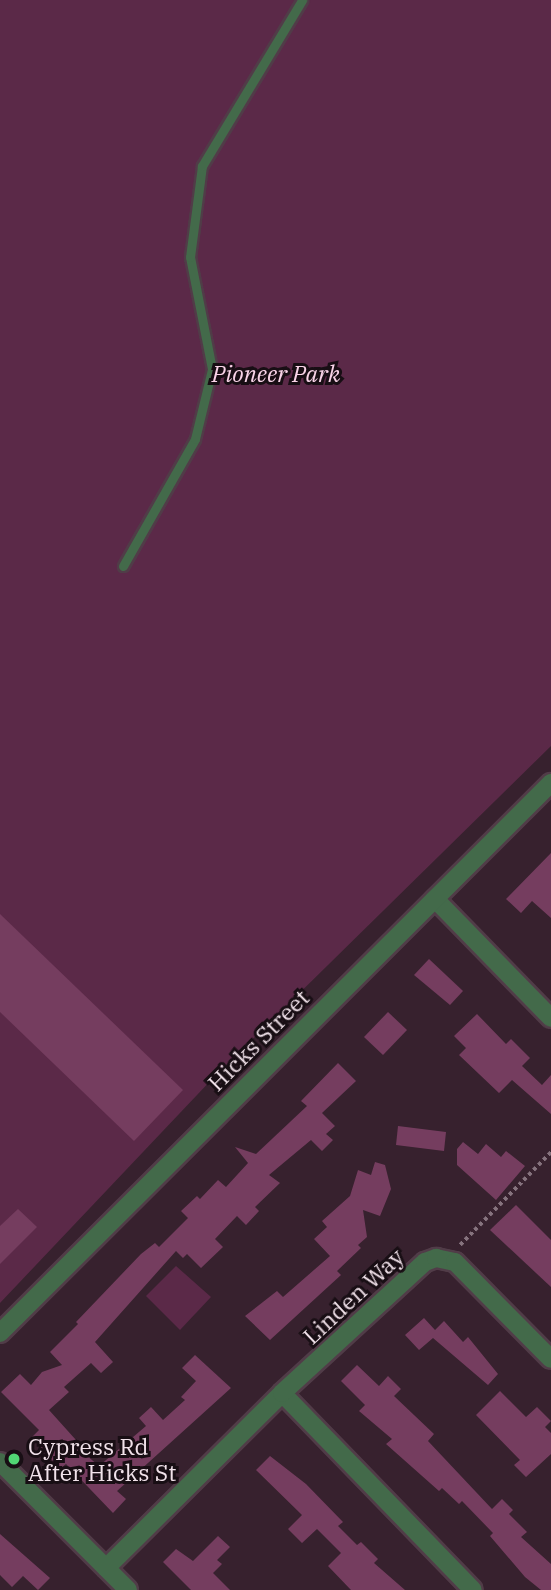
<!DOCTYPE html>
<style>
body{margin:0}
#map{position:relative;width:551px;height:1590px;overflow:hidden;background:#37212e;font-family:"IBM Plex Serif",serif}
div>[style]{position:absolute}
.green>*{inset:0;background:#5b2948}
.building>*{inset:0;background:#753d5f}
.path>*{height:3.5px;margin-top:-1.75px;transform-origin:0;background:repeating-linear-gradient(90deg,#86737e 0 3.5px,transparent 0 7px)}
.roads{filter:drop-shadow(2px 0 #513c48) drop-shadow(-2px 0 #513c48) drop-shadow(0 2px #513c48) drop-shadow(0 -2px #513c48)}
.service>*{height:9px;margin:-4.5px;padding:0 4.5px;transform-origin:4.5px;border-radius:4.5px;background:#436a4a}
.minor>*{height:18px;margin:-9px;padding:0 9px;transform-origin:9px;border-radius:9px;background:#436a4a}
.tertiary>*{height:18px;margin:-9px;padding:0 9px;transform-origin:9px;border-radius:9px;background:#436a4a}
.dots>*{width:19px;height:19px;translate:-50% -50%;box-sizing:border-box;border:4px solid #180e14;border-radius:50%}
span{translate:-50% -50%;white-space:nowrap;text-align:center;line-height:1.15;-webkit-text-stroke:6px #180e14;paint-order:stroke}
.park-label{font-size:23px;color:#f9d4e8;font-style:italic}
.street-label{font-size:23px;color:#f1e2ea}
.poi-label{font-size:23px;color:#f1e2ea}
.left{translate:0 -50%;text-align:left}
</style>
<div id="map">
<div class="green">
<div style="clip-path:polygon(0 0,551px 0,551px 746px,215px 1076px,0 1303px)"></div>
<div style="clip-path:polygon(176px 1266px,211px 1297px,180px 1330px,146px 1296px)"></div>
</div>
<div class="building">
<div style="clip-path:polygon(551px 853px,551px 918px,532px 901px,521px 913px,506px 899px)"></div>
<div style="clip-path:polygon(0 914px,183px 1090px,134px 1141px,0 1012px)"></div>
<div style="clip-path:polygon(429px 959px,463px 991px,450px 1005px,414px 975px)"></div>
<div style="clip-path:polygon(388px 1012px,407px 1030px,383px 1055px,364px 1037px)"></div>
<div style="clip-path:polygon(477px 1014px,506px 1044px,511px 1039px,530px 1058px,522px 1066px,542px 1085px,551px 1075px,551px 1114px,512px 1080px,499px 1093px,459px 1055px,466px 1048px,454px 1036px)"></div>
<div style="clip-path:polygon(338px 1063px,356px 1081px,322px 1113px,335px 1126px,326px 1134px,333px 1140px,322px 1151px,311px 1140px,269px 1175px,280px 1183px,255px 1207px,259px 1211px,246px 1225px,237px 1216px,215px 1239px,223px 1247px,201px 1268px,187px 1254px,183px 1258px,176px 1251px,95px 1342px,113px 1362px,101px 1373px,91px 1363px,64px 1387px,69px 1392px,49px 1410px,76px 1440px,72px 1443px,99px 1466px,146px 1426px,139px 1418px,151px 1407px,163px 1420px,185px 1400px,181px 1397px,196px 1381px,182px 1368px,195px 1355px,231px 1388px,117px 1491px,126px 1499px,113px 1513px,66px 1464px,60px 1469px,32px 1437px,39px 1430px,1px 1392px,20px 1374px,31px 1385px,42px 1372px,62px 1365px,50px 1352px,78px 1324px,76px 1322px,141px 1254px,155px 1243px,159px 1247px,188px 1218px,181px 1211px,197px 1196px,200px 1199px,218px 1180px,226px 1187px,248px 1163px,235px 1147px,256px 1154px,307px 1106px,301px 1101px)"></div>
<div style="clip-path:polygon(398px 1126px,446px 1132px,444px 1151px,396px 1145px)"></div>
<div style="clip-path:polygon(463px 1142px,478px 1154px,486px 1144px,501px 1157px,506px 1151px,525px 1166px,496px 1200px,457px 1165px,457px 1149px)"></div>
<div style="clip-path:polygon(375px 1162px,385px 1165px,391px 1189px,380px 1216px,363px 1210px,367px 1237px,358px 1245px,361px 1248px,337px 1271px,341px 1275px,270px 1340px,245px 1316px,277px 1291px,283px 1297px,330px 1256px,314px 1239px,327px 1227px,322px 1221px,350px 1196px,358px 1170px,371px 1175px)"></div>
<div style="clip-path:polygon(516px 1205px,551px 1240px,551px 1287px,490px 1230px)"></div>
<div style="clip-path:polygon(18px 1209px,37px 1227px,0 1264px,0 1226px)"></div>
<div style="clip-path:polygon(424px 1318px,435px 1330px,444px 1321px,463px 1342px,468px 1337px,498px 1374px,488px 1385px,433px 1338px,419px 1350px,405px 1335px)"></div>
<div style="clip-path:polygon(357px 1365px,379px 1386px,388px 1376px,401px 1389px,394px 1396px,434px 1434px,428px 1441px,492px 1509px,502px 1499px,513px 1510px,509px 1514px,527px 1532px,521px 1537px,551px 1564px,551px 1590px,541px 1590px,525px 1577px,490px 1536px,493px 1533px,462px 1501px,459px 1504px,442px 1488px,439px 1491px,386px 1444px,392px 1439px,359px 1411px,365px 1405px,341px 1381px)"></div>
<div style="clip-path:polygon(500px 1391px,526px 1417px,537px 1407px,551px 1421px,545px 1427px,551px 1433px,551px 1454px,526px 1477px,514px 1465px,520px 1460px,476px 1415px)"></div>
<div style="clip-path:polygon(270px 1456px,306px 1484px,343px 1522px,338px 1526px,357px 1545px,361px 1542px,378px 1559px,374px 1563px,405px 1590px,351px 1590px,328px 1566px,341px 1553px,317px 1529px,302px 1543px,288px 1529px,302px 1515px,256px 1470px)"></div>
<div style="clip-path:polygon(0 1534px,50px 1578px,38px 1590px,23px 1576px,12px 1587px,0 1575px)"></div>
<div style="clip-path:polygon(218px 1536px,230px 1547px,217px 1560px,222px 1564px,213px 1573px,230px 1590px,191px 1590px,163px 1562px,176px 1549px,193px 1561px)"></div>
</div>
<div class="path">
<div style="left:460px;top:1245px;width:130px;rotate:-45.6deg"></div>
</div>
<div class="roads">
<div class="service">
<div style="left:123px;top:566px;width:146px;rotate:-60.4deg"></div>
<div style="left:195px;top:439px;width:72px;rotate:-76.3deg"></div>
<div style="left:212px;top:369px;width:114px;rotate:-101.1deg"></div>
<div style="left:190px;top:257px;width:92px;rotate:-82.5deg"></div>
<div style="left:202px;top:166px;width:194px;rotate:-58.9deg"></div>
</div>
<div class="minor">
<div style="left:435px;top:899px;width:166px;rotate:45.7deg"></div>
<div style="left:282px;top:1393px;width:274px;rotate:45.9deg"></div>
<div style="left:106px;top:1568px;width:248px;rotate:-44.8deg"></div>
<div style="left:282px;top:1393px;width:194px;rotate:-42.5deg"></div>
<div style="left:425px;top:1262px;width:12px;rotate:-20deg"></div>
<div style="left:436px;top:1258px;width:19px;rotate:12deg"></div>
<div style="left:455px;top:1262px;width:136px;rotate:45.3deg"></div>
</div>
<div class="tertiary">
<div style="left:0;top:1333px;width:779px;rotate:-44.95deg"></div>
<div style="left:0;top:1462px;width:181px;rotate:45deg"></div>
</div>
</div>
<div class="dots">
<div style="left:14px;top:1459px;background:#51d674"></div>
</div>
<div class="park-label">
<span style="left:276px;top:373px">Pioneer Park</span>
</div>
<div class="street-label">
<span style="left:258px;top:1040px;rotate:-45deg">Hicks Street</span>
<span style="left:353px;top:1296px;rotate:-43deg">Linden Way</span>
</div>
<div class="poi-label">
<span class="left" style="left:28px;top:1459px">Cypress Rd<br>After Hicks St</span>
</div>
</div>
